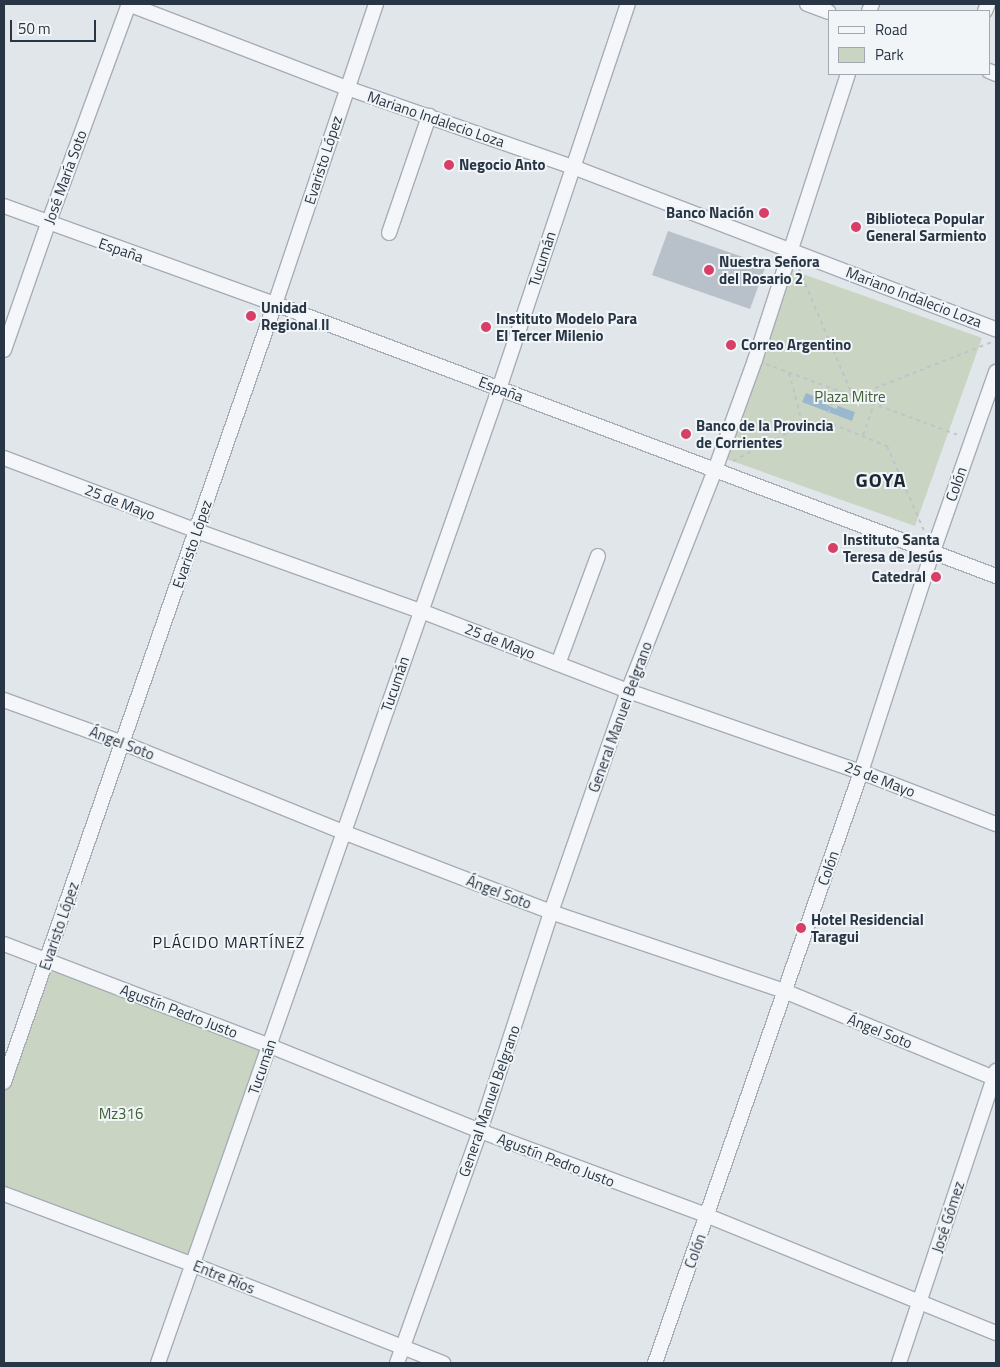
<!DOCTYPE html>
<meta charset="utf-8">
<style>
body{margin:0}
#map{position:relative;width:1000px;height:1367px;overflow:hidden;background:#e1e6eb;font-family:"Titillium Web",sans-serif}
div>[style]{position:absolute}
.green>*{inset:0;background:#c9d5c2}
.water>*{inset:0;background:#9ab8cd}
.building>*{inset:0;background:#b8c0c9}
.path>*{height:2px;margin-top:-1px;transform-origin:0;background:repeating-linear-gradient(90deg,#bfc4ca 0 4px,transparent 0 8px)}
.roads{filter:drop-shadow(1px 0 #a6adb6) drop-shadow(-1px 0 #a6adb6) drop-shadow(0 1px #a6adb6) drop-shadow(0 -1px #a6adb6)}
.minor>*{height:14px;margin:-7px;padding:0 7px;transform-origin:7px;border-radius:7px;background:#f4f6f9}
.dots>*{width:14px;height:14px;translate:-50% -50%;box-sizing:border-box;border:2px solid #f1f5f8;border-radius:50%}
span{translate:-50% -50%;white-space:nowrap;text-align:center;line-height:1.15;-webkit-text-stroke:4px #f1f5f8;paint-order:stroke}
.street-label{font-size:15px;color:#283544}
.poi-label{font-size:15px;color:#283544;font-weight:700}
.left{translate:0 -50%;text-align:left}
.right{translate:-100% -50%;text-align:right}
.park-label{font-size:15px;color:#426035}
.neighbourhood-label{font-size:16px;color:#1a2634;letter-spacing:1px}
.district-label{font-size:20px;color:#1a2634;font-weight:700;letter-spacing:1px}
.frame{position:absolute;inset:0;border:5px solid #283544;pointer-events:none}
.legend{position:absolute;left:828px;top:10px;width:162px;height:65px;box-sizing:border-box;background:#f1f5f8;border:1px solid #a1a8b0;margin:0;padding:6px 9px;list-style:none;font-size:15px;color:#283544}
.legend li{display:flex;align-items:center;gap:10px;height:25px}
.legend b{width:25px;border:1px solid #a1a8b0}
.scale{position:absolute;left:10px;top:20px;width:86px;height:22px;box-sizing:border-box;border:2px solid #283544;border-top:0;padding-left:6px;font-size:15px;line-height:18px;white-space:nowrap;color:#283544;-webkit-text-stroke:4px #f1f5f8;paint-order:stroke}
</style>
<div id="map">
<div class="green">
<div style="clip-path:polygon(786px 268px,982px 338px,915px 526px,718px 456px)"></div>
<div style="clip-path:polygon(47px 961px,270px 1046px,194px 1265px,4px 1194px,4px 1082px)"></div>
</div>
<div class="water">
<div style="clip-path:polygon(806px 393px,824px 400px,823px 403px,836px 409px,838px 406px,855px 412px,852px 421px,802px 402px)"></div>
</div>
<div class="building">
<div style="clip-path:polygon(668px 231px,766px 265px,750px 309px,652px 275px)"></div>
</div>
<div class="path">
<div style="left:799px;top:269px;width:139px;rotate:67.1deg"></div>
<div style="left:853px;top:397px;width:149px;rotate:-21.6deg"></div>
<div style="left:766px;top:364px;width:208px;rotate:20.3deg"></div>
<div style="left:789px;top:373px;width:54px;rotate:74.9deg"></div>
<div style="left:825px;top:421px;width:32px;rotate:-68deg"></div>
<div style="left:863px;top:435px;width:33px;rotate:-70deg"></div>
<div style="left:733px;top:461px;width:79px;rotate:-27.2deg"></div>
<div style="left:803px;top:425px;width:22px;rotate:-10deg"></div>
<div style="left:825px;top:421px;width:67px;rotate:22deg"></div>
<div style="left:887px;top:446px;width:95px;rotate:66.4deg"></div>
</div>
<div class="roads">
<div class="minor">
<div style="left:128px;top:4px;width:235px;rotate:21deg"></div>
<div style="left:347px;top:88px;width:239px;rotate:19.3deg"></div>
<div style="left:573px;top:167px;width:453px;rotate:21deg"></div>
<div style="left:807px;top:4px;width:23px;rotate:20deg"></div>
<div style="left:869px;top:11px;width:8px;rotate:-67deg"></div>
<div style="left:985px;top:11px;width:8px;rotate:-67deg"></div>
<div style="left:989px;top:71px;width:8px;rotate:23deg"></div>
<div style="left:4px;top:206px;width:288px;rotate:19.9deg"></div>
<div style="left:275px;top:304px;width:771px;rotate:20.67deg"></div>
<div style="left:389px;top:233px;width:124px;rotate:-71.1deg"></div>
<div style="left:4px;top:350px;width:133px;rotate:-70.8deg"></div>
<div style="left:48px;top:224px;width:234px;rotate:-69.8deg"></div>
<div style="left:4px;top:458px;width:206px;rotate:20.7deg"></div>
<div style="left:197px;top:531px;width:238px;rotate:19.7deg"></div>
<div style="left:421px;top:611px;width:222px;rotate:21.1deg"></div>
<div style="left:628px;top:691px;width:247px;rotate:19.2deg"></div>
<div style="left:861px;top:772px;width:145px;rotate:21.1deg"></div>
<div style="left:558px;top:664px;width:115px;rotate:-69.7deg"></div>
<div style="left:4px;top:700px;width:127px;rotate:19.9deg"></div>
<div style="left:123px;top:743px;width:237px;rotate:22deg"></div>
<div style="left:343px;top:832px;width:223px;rotate:21deg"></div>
<div style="left:551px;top:912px;width:246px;rotate:18.7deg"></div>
<div style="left:784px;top:991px;width:230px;rotate:22.5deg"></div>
<div style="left:4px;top:944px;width:285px;rotate:21deg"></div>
<div style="left:270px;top:1046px;width:227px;rotate:22deg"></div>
<div style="left:480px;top:1131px;width:243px;rotate:20.4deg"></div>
<div style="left:708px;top:1216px;width:311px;rotate:22.1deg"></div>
<div style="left:4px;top:1082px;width:824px;rotate:-70.8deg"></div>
<div style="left:275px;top:304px;width:317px;rotate:-71.4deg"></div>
<div style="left:4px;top:1194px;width:203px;rotate:20.5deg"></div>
<div style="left:194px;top:1265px;width:268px;rotate:21.5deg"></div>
<div style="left:158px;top:1363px;width:1032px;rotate:-70.7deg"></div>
<div style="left:499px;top:389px;width:406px;rotate:-71.5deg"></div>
<div style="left:397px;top:1363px;width:246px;rotate:-70.3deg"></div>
<div style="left:480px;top:1131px;width:230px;rotate:-72deg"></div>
<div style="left:551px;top:912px;width:234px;rotate:-70.8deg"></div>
<div style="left:628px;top:691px;width:238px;rotate:-68.5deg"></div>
<div style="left:715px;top:470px;width:117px;rotate:-70deg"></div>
<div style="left:755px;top:360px;width:301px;rotate:-72deg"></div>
<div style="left:655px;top:1363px;width:626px;rotate:-70.78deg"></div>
<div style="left:861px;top:772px;width:232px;rotate:-72deg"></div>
<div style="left:933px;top:551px;width:190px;rotate:-70.6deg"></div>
<div style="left:899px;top:1363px;width:308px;rotate:-71.6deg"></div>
</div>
</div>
<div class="dots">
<div style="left:449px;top:165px;background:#d73f66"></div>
<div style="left:764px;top:213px;background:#d73f66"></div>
<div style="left:856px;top:227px;background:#d73f66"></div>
<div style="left:709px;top:270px;background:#d73f66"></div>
<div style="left:251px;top:316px;background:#d73f66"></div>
<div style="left:486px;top:327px;background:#d73f66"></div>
<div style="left:731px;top:345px;background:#d73f66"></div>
<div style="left:686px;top:434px;background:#d73f66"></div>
<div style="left:833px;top:548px;background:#d73f66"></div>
<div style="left:936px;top:577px;background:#d73f66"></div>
<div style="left:801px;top:928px;background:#d73f66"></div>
</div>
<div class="street-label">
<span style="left:436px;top:119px;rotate:19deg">Mariano Indalecio Loza</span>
<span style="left:323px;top:160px;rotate:-72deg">Evaristo López</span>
<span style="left:65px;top:177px;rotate:-70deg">José María Soto</span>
<span style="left:121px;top:250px;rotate:19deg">España</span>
<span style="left:542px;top:259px;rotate:-72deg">Tucumán</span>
<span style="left:914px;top:297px;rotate:21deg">Mariano Indalecio Loza</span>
<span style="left:501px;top:389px;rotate:21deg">España</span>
<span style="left:956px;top:484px;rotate:-71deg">Colón</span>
<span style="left:120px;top:502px;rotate:21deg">25 de Mayo</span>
<span style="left:192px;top:544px;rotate:-71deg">Evaristo López</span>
<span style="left:500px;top:641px;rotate:21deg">25 de Mayo</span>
<span style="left:395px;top:684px;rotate:-71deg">Tucumán</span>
<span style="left:620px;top:717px;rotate:-70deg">General Manuel Belgrano</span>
<span style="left:122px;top:743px;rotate:21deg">Ángel Soto</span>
<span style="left:880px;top:779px;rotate:21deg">25 de Mayo</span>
<span style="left:828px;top:868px;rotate:-71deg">Colón</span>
<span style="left:499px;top:892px;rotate:21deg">Ángel Soto</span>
<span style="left:59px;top:926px;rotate:-71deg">Evaristo López</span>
<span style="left:179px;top:1011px;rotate:21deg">Agustín Pedro Justo</span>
<span style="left:880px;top:1031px;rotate:22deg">Ángel Soto</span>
<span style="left:262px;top:1067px;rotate:-71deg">Tucumán</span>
<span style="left:489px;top:1101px;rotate:-71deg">General Manuel Belgrano</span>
<span style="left:556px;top:1160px;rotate:21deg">Agustín Pedro Justo</span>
<span style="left:948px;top:1217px;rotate:-72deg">José Gómez</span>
<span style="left:695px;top:1251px;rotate:-70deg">Colón</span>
<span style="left:224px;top:1277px;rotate:22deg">Entre Ríos</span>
</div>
<div class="poi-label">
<span class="left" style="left:459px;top:165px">Negocio Anto</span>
<span class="right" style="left:754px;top:213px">Banco Nación</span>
<span class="left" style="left:866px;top:227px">Biblioteca Popular<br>General Sarmiento</span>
<span class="left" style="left:719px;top:270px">Nuestra Señora<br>del Rosario 2</span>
<span class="left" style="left:261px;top:316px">Unidad<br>Regional II</span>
<span class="left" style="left:496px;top:327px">Instituto Modelo Para<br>El Tercer Milenio</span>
<span class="left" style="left:741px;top:345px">Correo Argentino</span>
<span class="left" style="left:696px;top:434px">Banco de la Provincia<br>de Corrientes</span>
<span class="left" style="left:843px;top:548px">Instituto Santa<br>Teresa de Jesús</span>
<span class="right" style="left:926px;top:577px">Catedral</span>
<span class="left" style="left:811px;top:928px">Hotel Residencial<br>Taragui</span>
</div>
<div class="park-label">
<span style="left:850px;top:397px">Plaza Mitre</span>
<span style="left:121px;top:1114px">Mz316</span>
</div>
<div class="neighbourhood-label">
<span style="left:229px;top:942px">PLÁCIDO MARTÍNEZ</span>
</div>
<div class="district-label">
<span style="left:881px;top:479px">GOYA</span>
</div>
<div class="frame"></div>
<ul class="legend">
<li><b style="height:6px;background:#f4f6f9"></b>Road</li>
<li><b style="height:14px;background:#c9d5c2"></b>Park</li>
</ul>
<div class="scale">50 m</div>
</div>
